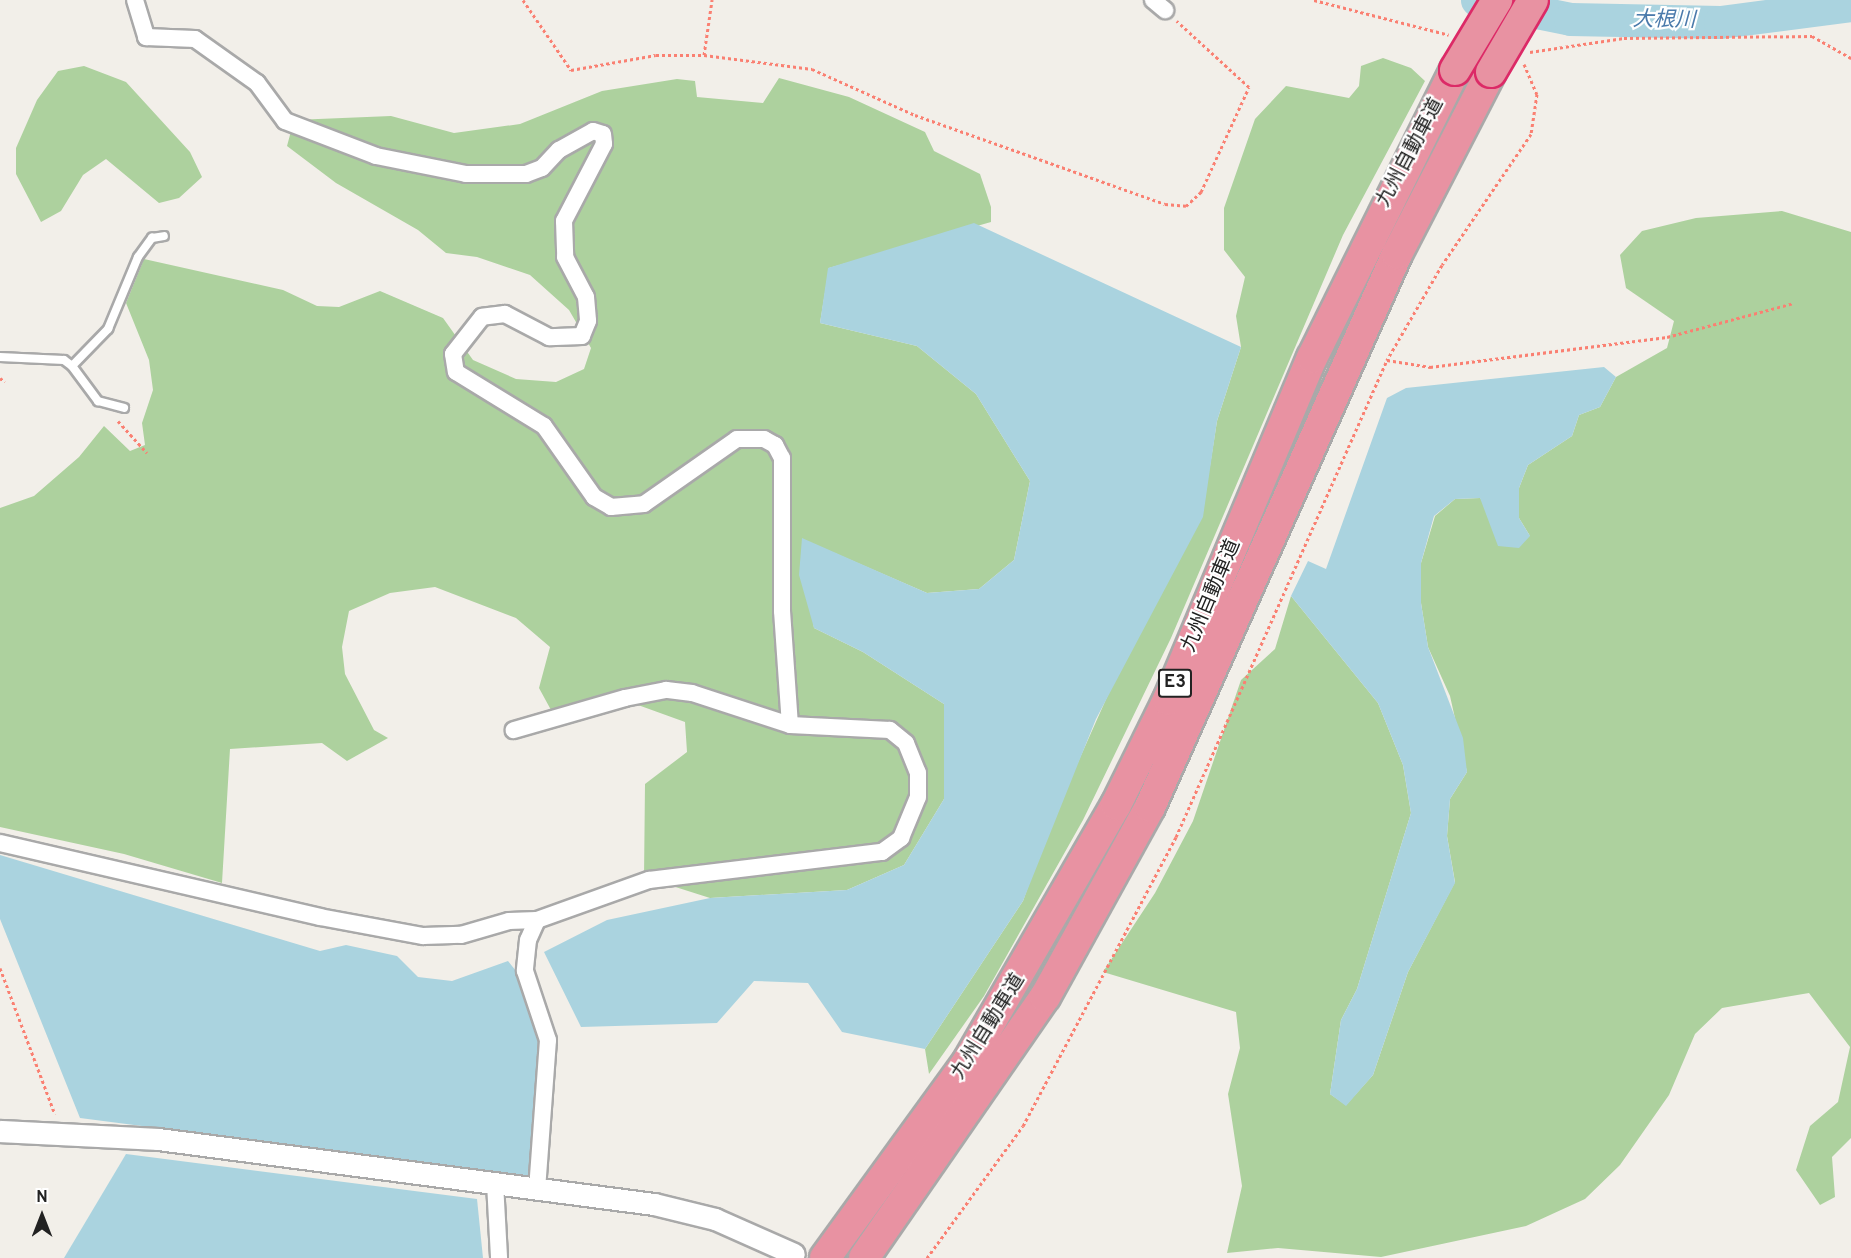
<!DOCTYPE html>
<meta charset="utf-8">
<style>
body{margin:0}
#map{position:relative;width:1851px;height:1258px;overflow:hidden;background:#f2efe9;font-family:Overpass,"Noto Sans JP",sans-serif}
div>[style]{position:absolute}
.forest>*{inset:0;background:#add19e}
.water>*{inset:0;background:#aad3df}
.river>*{height:33px;margin:-16.5px;padding:0 16.5px;transform-origin:16.5px;border-radius:16.5px;background:#aad3df}
.path>*{height:3px;margin-top:-1.5px;transform-origin:0;background:repeating-linear-gradient(90deg,#fa8072 0 3px,transparent 0 6px)}
.roads{filter:drop-shadow(2px 0 #a9a9a9) drop-shadow(-2px 0 #a9a9a9) drop-shadow(0 2px #a9a9a9) drop-shadow(0 -2px #a9a9a9)}
.service>*{height:8px;margin:-4px;padding:0 4px;transform-origin:4px;border-radius:4px;background:#fff}
.minor>*{height:16px;margin:-8px;padding:0 8px;transform-origin:8px;border-radius:8px;background:#fff}
.tertiary>*{height:21px;margin:-10.5px;padding:0 10.5px;transform-origin:10.5px;border-radius:10.5px;background:#fff}
.motorway>*{height:30px;margin:-15px;padding:0 15px;transform-origin:15px;border-radius:15px;background:#e892a2}
.bridges{filter:drop-shadow(2px 0 #dc2a67) drop-shadow(-2px 0 #dc2a67) drop-shadow(0 2px #dc2a67) drop-shadow(0 -2px #dc2a67)}
.motorway-bridge>*{height:30px;margin:-15px;padding:0 15px;transform-origin:15px;border-radius:15px;background:#e892a2}
span{translate:-50% -50%;white-space:nowrap;text-align:center;line-height:1.15;-webkit-text-stroke:4.5px #fff;paint-order:stroke}
.shield-label span{padding:2px 4px;background:#fff;border:2px solid;border-radius:4px;-webkit-text-stroke-width:0}
.shield-label{font-size:18px;color:#222;font-weight:700}
.street-label{font-size:20px;color:#222}
.water-label{font-size:21px;color:#4a7aab;font-style:italic}
.north{position:absolute;left:12px;top:1186px;width:60px;height:60px;-webkit-text-stroke:4px #fff;paint-order:stroke;rotate:0deg;font-size:16px;font-weight:700;line-height:24px;text-align:center;color:#222}
.north::after{content:'';display:block;margin:auto;width:21px;height:27px;background:#222;clip-path:polygon(50% 0,100% 100%,50% 72%,0 100%)}
</style>
<div id="map">
<div class="forest">
<div style="clip-path:polygon(1383px 58px,1411px 68px,1425px 81px,1343px 235px,1171px 638px,1083px 820px,984px 996px,929px 1074px,925px 1049px,1023px 901px,1050px 825px,1210px 466px,1217px 421px,1241px 347px,1236px 316px,1245px 277px,1224px 250px,1224px 208px,1255px 119px,1286px 86px,1349px 98px,1359px 86px,1361px 66px)"></div>
<div style="clip-path:polygon(84px 66px,126px 82px,190px 152px,202px 177px,179px 198px,159px 203px,106px 159px,83px 175px,61px 211px,41px 222px,16px 174px,16px 148px,37px 100px,58px 71px)"></div>
<div style="clip-path:polygon(779px 78px,849px 97px,925px 132px,934px 151px,980px 174px,991px 207px,991px 222px,829px 268px,820px 323px,917px 346px,976px 394px,1030px 481px,1014px 560px,979px 589px,927px 593px,802px 539px,814px 628px,863px 652px,944px 704px,944px 799px,904px 865px,847px 890px,710px 898px,644px 877px,645px 784px,687px 752px,685px 722px,638px 705px,551px 710px,539px 688px,550px 647px,516px 618px,435px 587px,390px 593px,349px 611px,342px 647px,345px 674px,374px 730px,388px 738px,347px 761px,322px 743px,230px 749px,222px 883px,124px 854px,0 827px,0 508px,34px 496px,79px 457px,104px 426px,130px 451px,145px 445px,142px 423px,153px 390px,149px 360px,126px 303px,144px 259px,283px 290px,317px 306px,339px 307px,380px 291px,443px 318px,473px 360px,516px 379px,556px 382px,584px 369px,591px 348px,569px 310px,530px 275px,477px 257px,446px 253px,418px 230px,336px 183px,287px 146px,294px 120px,391px 116px,454px 133px,520px 124px,602px 91px,677px 79px,695px 81px,697px 97px,763px 103px)"></div>
<div style="clip-path:polygon(1782px 211px,1851px 232px,1851px 1138px,1832px 1157px,1835px 1197px,1820px 1205px,1796px 1170px,1810px 1126px,1838px 1102px,1850px 1047px,1809px 993px,1722px 1008px,1695px 1034px,1669px 1095px,1620px 1165px,1585px 1199px,1526px 1226px,1381px 1257px,1278px 1248px,1227px 1253px,1242px 1186px,1228px 1094px,1240px 1048px,1236px 1012px,1103px 972px,1155px 893px,1193px 821px,1241px 680px,1275px 649px,1291px 596px,1378px 703px,1403px 765px,1411px 813px,1357px 989px,1341px 1020px,1330px 1094px,1346px 1105px,1373px 1075px,1408px 972px,1455px 882px,1447px 836px,1450px 799px,1467px 772px,1450px 696px,1428px 647px,1421px 603px,1421px 563px,1435px 516px,1455px 499px,1480px 498px,1530px 536px,1519px 518px,1519px 488px,1528px 465px,1572px 436px,1579px 415px,1600px 407px,1616px 377px,1667px 348px,1674px 321px,1626px 288px,1620px 255px,1642px 231px,1696px 218px)"></div>
</div>
<div class="water">
<div style="clip-path:polygon(974px 223px,1241px 347px,1217px 421px,1203px 517px,1096px 719px,1023px 901px,925px 1049px,842px 1032px,808px 983px,754px 981px,717px 1023px,581px 1027px,544px 952px,607px 920px,710px 898px,847px 890px,904px 865px,944px 799px,944px 704px,863px 652px,814px 628px,799px 575px,802px 538px,927px 593px,979px 589px,1014px 560px,1030px 481px,976px 394px,917px 346px,820px 323px,828px 268px)"></div>
<div style="clip-path:polygon(1604px 367px,1616px 377px,1600px 407px,1579px 415px,1572px 436px,1528px 465px,1519px 488px,1519px 518px,1530px 536px,1519px 548px,1498px 546px,1480px 498px,1455px 499px,1434px 516px,1421px 563px,1421px 603px,1428px 647px,1463px 738px,1467px 772px,1450px 799px,1447px 836px,1455px 883px,1408px 972px,1373px 1075px,1346px 1106px,1330px 1094px,1341px 1020px,1357px 989px,1411px 813px,1403px 765px,1378px 703px,1291px 596px,1308px 561px,1326px 569px,1387px 398px,1406px 388px)"></div>
<div style="clip-path:polygon(0 855px,320px 951px,346px 945px,397px 956px,418px 977px,452px 981px,508px 961px,516px 971px,540px 1044px,528px 1176px,80px 1118px,0 919px)"></div>
<div style="clip-path:polygon(126px 1154px,477px 1199px,483px 1258px,64px 1258px)"></div>
</div>
<div class="river">
<div style="left:1477px;top:0;width:95px;rotate:11.5deg"></div>
<div style="left:1570px;top:19px;width:150px;rotate:1.1deg"></div>
<div style="left:1720px;top:22px;width:132px;rotate:-7.4deg"></div>
</div>
<div class="path">
<div style="left:523px;top:0;width:85px;rotate:55.6deg"></div>
<div style="left:571px;top:70px;width:86px;rotate:-10deg"></div>
<div style="left:656px;top:55px;width:48px"></div>
<div style="left:704px;top:55px;width:109px;rotate:7.4deg"></div>
<div style="left:812px;top:69px;width:113px;rotate:24.1deg"></div>
<div style="left:915px;top:115px;width:265px;rotate:19.6deg"></div>
<div style="left:1165px;top:204px;width:21px;rotate:5deg"></div>
<div style="left:1186px;top:206px;width:21px;rotate:-43deg"></div>
<div style="left:1201px;top:192px;width:115px;rotate:-65.4deg"></div>
<div style="left:1249px;top:87px;width:98px;rotate:-137.5deg"></div>
<div style="left:1314px;top:0;width:139px;rotate:14.5deg"></div>
<div style="left:1530px;top:52px;width:95px;rotate:-8.5deg"></div>
<div style="left:1624px;top:38px;width:188px;rotate:-0.6deg"></div>
<div style="left:1812px;top:36px;width:45px;rotate:29.4deg"></div>
<div style="left:704px;top:55px;width:56px;rotate:-81.7deg"></div>
<div style="left:1524px;top:64px;width:33px;rotate:67deg"></div>
<div style="left:1537px;top:94px;width:40px;rotate:98.5deg"></div>
<div style="left:1531px;top:134px;width:158px;rotate:124.2deg"></div>
<div style="left:1442px;top:265px;width:110px;rotate:120.1deg"></div>
<div style="left:1387px;top:360px;width:44px;rotate:9.2deg"></div>
<div style="left:1430px;top:367px;width:239px;rotate:-7.2deg"></div>
<div style="left:1667px;top:337px;width:131px;rotate:-15deg"></div>
<div style="left:0;top:378px;width:6px;rotate:39deg"></div>
<div style="left:118px;top:421px;width:43px;rotate:47.8deg"></div>
<div style="left:0;top:968px;width:156px;rotate:69.4deg"></div>
<div style="left:927px;top:1258px;width:163px;rotate:-54deg"></div>
<div style="left:1023px;top:1126px;width:327px;rotate:-62.1deg"></div>
<div style="left:1176px;top:837px;width:522px;rotate:-66.14deg"></div>
</div>
<div class="roads">
<div class="service">
<div style="left:0;top:357px;width:64px;rotate:2.7deg"></div>
<div style="left:64px;top:360px;width:10px;rotate:37deg"></div>
<div style="left:72px;top:366px;width:52px;rotate:-45.8deg"></div>
<div style="left:108px;top:329px;width:78px;rotate:-67.4deg"></div>
<div style="left:138px;top:257px;width:24px;rotate:-54deg"></div>
<div style="left:152px;top:238px;width:12px;rotate:-9deg"></div>
<div style="left:72px;top:366px;width:44px;rotate:53.4deg"></div>
<div style="left:98px;top:401px;width:27px;rotate:15deg"></div>
</div>
<div class="minor">
<div style="left:135px;top:0;width:39px;rotate:73deg"></div>
<div style="left:146px;top:37px;width:49px;rotate:2.3deg"></div>
<div style="left:195px;top:39px;width:76px;rotate:35.4deg"></div>
<div style="left:257px;top:83px;width:47px;rotate:53.6deg"></div>
<div style="left:285px;top:121px;width:97px;rotate:21deg"></div>
<div style="left:376px;top:156px;width:92px;rotate:11.3deg"></div>
<div style="left:466px;top:174px;width:60px"></div>
<div style="left:526px;top:174px;width:17px;rotate:-21deg"></div>
<div style="left:542px;top:168px;width:25px;rotate:-47deg"></div>
<div style="left:559px;top:150px;width:39px;rotate:-29deg"></div>
<div style="left:593px;top:131px;width:10px;rotate:17deg"></div>
<div style="left:603px;top:134px;width:10px;rotate:84deg"></div>
<div style="left:604px;top:144px;width:87px;rotate:117.5deg"></div>
<div style="left:564px;top:221px;width:36px;rotate:88deg"></div>
<div style="left:565px;top:257px;width:45px;rotate:62.3deg"></div>
<div style="left:586px;top:297px;width:24px;rotate:85deg"></div>
<div style="left:588px;top:321px;width:16px;rotate:112deg"></div>
<div style="left:582px;top:336px;width:33px;rotate:178deg"></div>
<div style="left:549px;top:337px;width:50px;rotate:-152.4deg"></div>
<div style="left:505px;top:314px;width:23px;rotate:173deg"></div>
<div style="left:482px;top:317px;width:47px;rotate:128.1deg"></div>
<div style="left:453px;top:354px;width:18px;rotate:81deg"></div>
<div style="left:456px;top:372px;width:103px;rotate:31.5deg"></div>
<div style="left:544px;top:426px;width:87px;rotate:54.8deg"></div>
<div style="left:594px;top:497px;width:20px;rotate:30deg"></div>
<div style="left:611px;top:507px;width:33px;rotate:-5deg"></div>
<div style="left:644px;top:504px;width:113px;rotate:-35deg"></div>
<div style="left:737px;top:439px;width:27px"></div>
<div style="left:764px;top:439px;width:13px;rotate:29deg"></div>
<div style="left:775px;top:445px;width:15px;rotate:62deg"></div>
<div style="left:782px;top:458px;width:153px;rotate:90deg"></div>
<div style="left:782px;top:611px;width:114px;rotate:86deg"></div>
<div style="left:1153px;top:0;width:16px;rotate:40deg"></div>
<div style="left:0;top:843px;width:328px;rotate:13deg"></div>
<div style="left:320px;top:917px;width:105px;rotate:10.5deg"></div>
<div style="left:423px;top:936px;width:38px;rotate:-2deg"></div>
<div style="left:461px;top:935px;width:50px;rotate:-16.3deg"></div>
<div style="left:509px;top:921px;width:28px;rotate:-2deg"></div>
<div style="left:537px;top:920px;width:119px;rotate:-19.7deg"></div>
<div style="left:649px;top:880px;width:235px;rotate:-6.9deg"></div>
<div style="left:882px;top:852px;width:24px;rotate:-36deg"></div>
<div style="left:901px;top:838px;width:44px;rotate:-67.5deg"></div>
<div style="left:918px;top:797px;width:24px;rotate:-90deg"></div>
<div style="left:918px;top:773px;width:32px;rotate:-112deg"></div>
<div style="left:906px;top:743px;width:21px;rotate:-141deg"></div>
<div style="left:890px;top:730px;width:100px;rotate:-177.1deg"></div>
<div style="left:790px;top:725px;width:103px;rotate:-161.9deg"></div>
<div style="left:692px;top:693px;width:26px;rotate:-173deg"></div>
<div style="left:666px;top:690px;width:42px;rotate:169deg"></div>
<div style="left:625px;top:698px;width:116px;rotate:163.9deg"></div>
<div style="left:537px;top:920px;width:22px;rotate:114deg"></div>
<div style="left:528px;top:940px;width:31px;rotate:96deg"></div>
<div style="left:525px;top:971px;width:73px;rotate:71.6deg"></div>
<div style="left:548px;top:1040px;width:149px;rotate:94.2deg"></div>
<div style="left:495px;top:1183px;width:75px;rotate:86.9deg"></div>
</div>
<div class="tertiary">
<div style="left:0;top:1131px;width:158px;rotate:2.9deg"></div>
<div style="left:158px;top:1139px;width:500px;rotate:7.47deg"></div>
<div style="left:654px;top:1204px;width:63px;rotate:13.8deg"></div>
<div style="left:715px;top:1219px;width:86px;rotate:23.9deg"></div>
</div>
<div class="motorway">
<div style="left:825px;top:1258px;width:243px;rotate:-54deg"></div>
<div style="left:968px;top:1061px;width:296px;rotate:-60deg"></div>
<div style="left:1116px;top:805px;width:117px;rotate:-63.7deg"></div>
<div style="left:1168px;top:700px;width:371px;rotate:-67.2deg"></div>
<div style="left:1312px;top:358px;width:322px;rotate:-63.6deg"></div>
<div style="left:864px;top:1258px;width:318px;rotate:-55.3deg"></div>
<div style="left:1045px;top:997px;width:217px;rotate:-61.1deg"></div>
<div style="left:1150px;top:807px;width:606px;rotate:-65.93deg"></div>
<div style="left:1397px;top:254px;width:205px;rotate:-62.7deg"></div>
</div>
</div>
<div class="bridges">
<div class="motorway-bridge">
<div style="left:1455px;top:70px;width:82px;rotate:-59deg"></div>
<div style="left:1491px;top:72px;width:83px;rotate:-59.7deg"></div>
</div>
</div>
<div class="shield-label">
<span style="left:1175px;top:683px">E3</span>
</div>
<div class="street-label">
<span style="left:1411px;top:153px;rotate:-62deg">九州自動車道</span>
<span style="left:1212px;top:596px;rotate:-67deg">九州自動車道</span>
<span style="left:989px;top:1027px;rotate:-58deg">九州自動車道</span>
</div>
<div class="water-label">
<span style="left:1664px;top:21px;rotate:1deg">大根川</span>
</div>
<div class="north">N</div>
</div>
